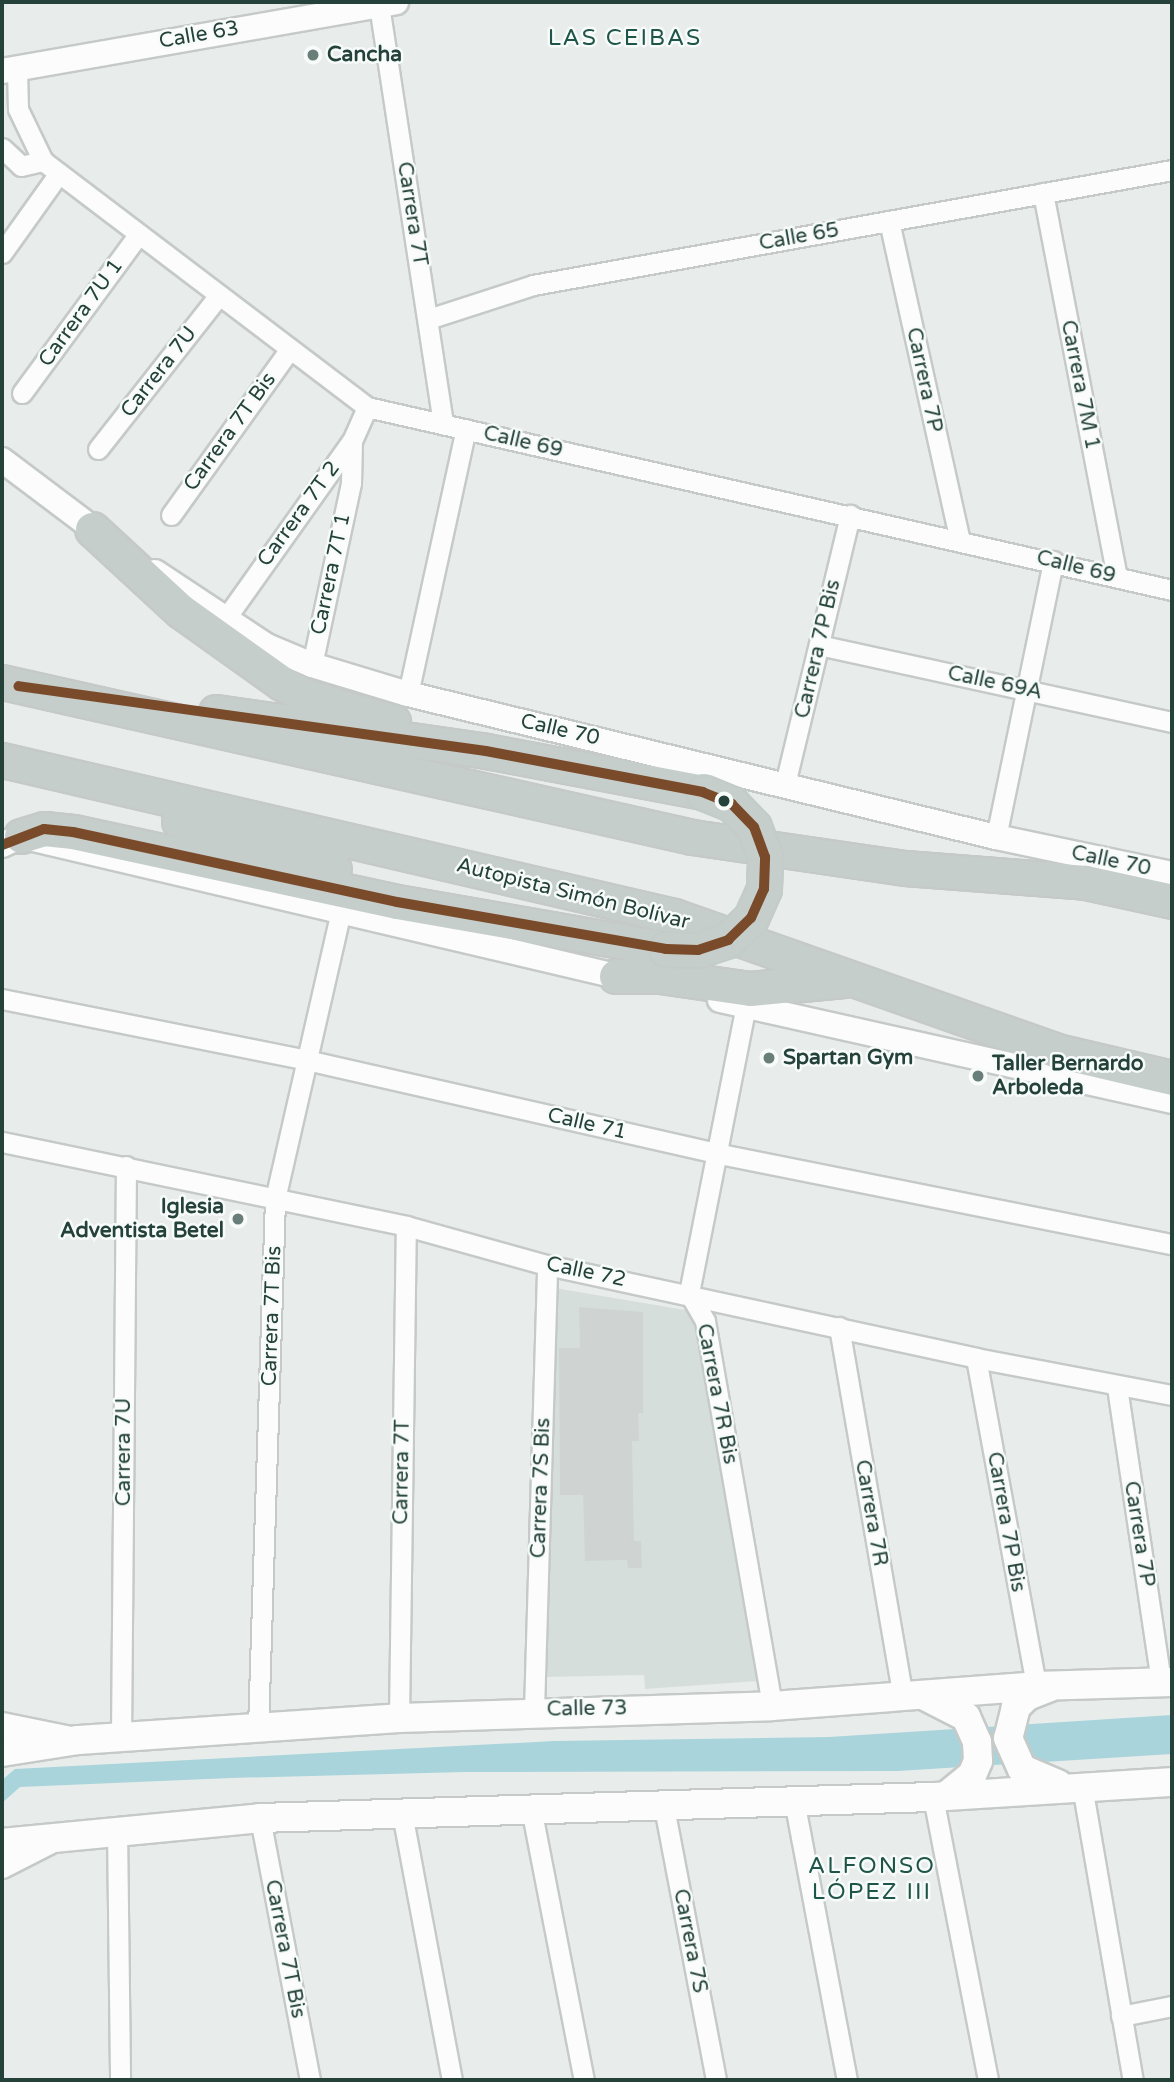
<!DOCTYPE html>
<meta charset="utf-8">
<style>
body{margin:0}
#map{position:relative;width:1174px;height:2082px;overflow:hidden;background:#e8edeb;font-family:"Varela Round",sans-serif}
div>[style]{position:absolute}
.built>*{inset:0;background:#d6dedb}
.water>*{inset:0;background:#a9d4db}
.building>*{inset:0;background:#cfd4d2}
.roads{filter:drop-shadow(2px 0 #c5cac8) drop-shadow(-2px 0 #c5cac8) drop-shadow(0 2px #c5cac8) drop-shadow(0 -2px #c5cac8)}
.minor>*{height:19px;margin:-9.5px;padding:0 9.5px;transform-origin:9.5px;border-radius:9.5px;background:#fcfcfc}
.tertiary>*{height:24px;margin:-12px;padding:0 12px;transform-origin:12px;border-radius:12px;background:#fcfcfc}
.secondary>*{height:28px;margin:-14px;padding:0 14px;transform-origin:14px;border-radius:14px;background:#fcfcfc}
.trunk>*{height:33px;margin:-16.5px;padding:0 16.5px;transform-origin:16.5px;border-radius:16.5px;background:#c6cecc}
.bridges{filter:drop-shadow(2px 0 #c3ccc9) drop-shadow(-2px 0 #c3ccc9) drop-shadow(0 2px #c3ccc9) drop-shadow(0 -2px #c3ccc9)}
.trunk-bridge>*{height:33px;margin:-16.5px;padding:0 16.5px;transform-origin:16.5px;border-radius:16.5px;background:#c6cecc}
.bus-1>*{height:10px;margin:-5px;padding:0 5px;transform-origin:5px;border-radius:5px;background:#7a4b2a}
.dots>*{width:19px;height:19px;translate:-50% -50%;box-sizing:border-box;border:4px solid #f7fbf9;border-radius:50%}
span{translate:-50% -50%;white-space:nowrap;text-align:center;line-height:1.15;-webkit-text-stroke:5px #f7fbf9;paint-order:stroke}
.street-label{font-size:21px;color:#24423a}
.poi-label{font-size:21px;color:#24423a;font-weight:700}
.left{translate:0 -50%;text-align:left}
.right{translate:-100% -50%;text-align:right}
.neighbourhood-label{font-size:23px;color:#1f5548;letter-spacing:2px}
.frame{position:absolute;inset:0;border:4px solid #24423a;pointer-events:none}
</style>
<div id="map">
<div class="built">
<div style="clip-path:polygon(555px 1288px,691px 1311px,700px 1324px,758px 1681px,645px 1689px,644px 1675px,546px 1677px)"></div>
</div>
<div class="water">
<div style="clip-path:polygon(1172px 1715px,1172px 1754px,898px 1771px,465px 1772px,231px 1778px,20px 1787px,2px 1803px,2px 1780px,15px 1769px,554px 1741px,829px 1737px)"></div>
</div>
<div class="building">
<div style="clip-path:polygon(579px 1307px,643px 1312px,643px 1413px,638px 1413px,639px 1441px,632px 1441px,634px 1541px,641px 1541px,642px 1568px,628px 1568px,627px 1560px,585px 1561px,583px 1495px,560px 1495px,559px 1348px,580px 1348px)"></div>
</div>
<div class="roads">
<div class="minor">
<div style="left:379px;top:5px;width:424px;rotate:81.3deg"></div>
<div style="left:17px;top:69px;width:40px;rotate:88.6deg"></div>
<div style="left:18px;top:109px;width:58px;rotate:64.3deg"></div>
<div style="left:43px;top:161px;width:407px;rotate:37.2deg"></div>
<div style="left:367px;top:407px;width:826px;rotate:12.81deg"></div>
<div style="left:2px;top:148px;width:26px;rotate:43deg"></div>
<div style="left:21px;top:166px;width:23px;rotate:-13deg"></div>
<div style="left:1043px;top:193px;width:391px;rotate:79.1deg"></div>
<div style="left:889px;top:221px;width:327px;rotate:77.5deg"></div>
<div style="left:2px;top:253px;width:98px;rotate:-54.5deg"></div>
<div style="left:428px;top:319px;width:110px;rotate:-17.9deg"></div>
<div style="left:533px;top:285px;width:649px;rotate:-10.2deg"></div>
<div style="left:22px;top:393px;width:197px;rotate:-53.7deg"></div>
<div style="left:98px;top:449px;width:196px;rotate:-51.8deg"></div>
<div style="left:171px;top:515px;width:203px;rotate:-54.4deg"></div>
<div style="left:226px;top:618px;width:217px;rotate:-54.6deg"></div>
<div style="left:352px;top:441px;width:37px;rotate:-66deg"></div>
<div style="left:819px;top:645px;width:361px;rotate:12.3deg"></div>
<div style="left:312px;top:665px;width:186px;rotate:-77.9deg"></div>
<div style="left:351px;top:483px;width:42px;rotate:-88.6deg"></div>
<div style="left:408px;top:694px;width:271px;rotate:-77.7deg"></div>
<div style="left:785px;top:784px;width:277px;rotate:-76.4deg"></div>
<div style="left:996px;top:837px;width:282px;rotate:-78.3deg"></div>
<div style="left:2px;top:999px;width:311px;rotate:11.3deg"></div>
<div style="left:307px;top:1060px;width:418px;rotate:12.8deg"></div>
<div style="left:715px;top:1153px;width:466px;rotate:11.3deg"></div>
<div style="left:746px;top:1005px;width:294px;rotate:101.2deg"></div>
<div style="left:689px;top:1293px;width:32px;rotate:60deg"></div>
<div style="left:705px;top:1321px;width:391px;rotate:80.1deg"></div>
<div style="left:2px;top:1142px;width:413px;rotate:11.7deg"></div>
<div style="left:406px;top:1226px;width:146px;rotate:15.5deg"></div>
<div style="left:547px;top:1265px;width:439px;rotate:12.2deg"></div>
<div style="left:976px;top:1358px;width:199px;rotate:10.7deg"></div>
<div style="left:839px;top:1327px;width:377px;rotate:80.2deg"></div>
<div style="left:976px;top:1358px;width:333px;rotate:79.6deg"></div>
<div style="left:1117px;top:1387px;width:298px;rotate:81.5deg"></div>
<div style="left:534px;top:1710px;width:445px;rotate:-88.3deg"></div>
<div style="left:399px;top:1718px;width:492px;rotate:-89.2deg"></div>
<div style="left:258px;top:1728px;width:529px;rotate:-88.16deg"></div>
<div style="left:275px;top:1199px;width:295px;rotate:-77.1deg"></div>
<div style="left:121px;top:1738px;width:572px;rotate:-89.5deg"></div>
<div style="left:1082px;top:1786px;width:298px;rotate:80.2deg"></div>
<div style="left:933px;top:1797px;width:288px;rotate:79deg"></div>
<div style="left:794px;top:1800px;width:285px;rotate:79.3deg"></div>
<div style="left:663px;top:1802px;width:283px;rotate:79.2deg"></div>
<div style="left:531px;top:1808px;width:277px;rotate:79deg"></div>
<div style="left:402px;top:1813px;width:272px;rotate:79.4deg"></div>
<div style="left:260px;top:1818px;width:267px;rotate:79.2deg"></div>
<div style="left:117px;top:1828px;width:252px;rotate:89.3deg"></div>
<div style="left:1121px;top:2016px;width:52px;rotate:-11.1deg"></div>
</div>
<div class="tertiary">
<div style="left:2px;top:71px;width:400px;rotate:-9.9deg"></div>
<div style="left:2px;top:460px;width:128px;rotate:37deg"></div>
<div style="left:155px;top:572px;width:134px;rotate:33.5deg"></div>
<div style="left:267px;top:646px;width:49px;rotate:22.9deg"></div>
<div style="left:312px;top:665px;width:100px;rotate:16.8deg"></div>
<div style="left:408px;top:694px;width:605px;rotate:13.67deg"></div>
<div style="left:996px;top:837px;width:180px;rotate:11.9deg"></div>
<div style="left:2px;top:845px;width:21px;rotate:-25deg"></div>
<div style="left:21px;top:836px;width:629px;rotate:13.24deg"></div>
<div style="left:720px;top:1000px;width:463px;rotate:12.6deg"></div>
<div style="left:2px;top:1725px;width:69px;rotate:11.6deg"></div>
<div style="left:2px;top:1866px;width:55px;rotate:-27deg"></div>
</div>
<div class="secondary">
<div style="left:1048px;top:1688px;width:22px;rotate:159deg"></div>
<div style="left:1027px;top:1696px;width:16px;rotate:135deg"></div>
<div style="left:1016px;top:1707px;width:32px;rotate:104deg"></div>
<div style="left:1008px;top:1738px;width:34px;rotate:66deg"></div>
<div style="left:1022px;top:1769px;width:39px;rotate:23deg"></div>
<div style="left:927px;top:1697px;width:44px;rotate:27.1deg"></div>
<div style="left:966px;top:1717px;width:27px;rotate:66deg"></div>
<div style="left:977px;top:1742px;width:19px;rotate:87deg"></div>
<div style="left:978px;top:1761px;width:15px;rotate:113deg"></div>
<div style="left:972px;top:1775px;width:33px;rotate:141deg"></div>
<div style="left:2px;top:1752px;width:77px;rotate:-9deg"></div>
<div style="left:78px;top:1740px;width:322px;rotate:-3.9deg"></div>
<div style="left:399px;top:1718px;width:373px;rotate:-1.8deg"></div>
<div style="left:772px;top:1706px;width:265px;rotate:-4.3deg"></div>
<div style="left:1036px;top:1686px;width:136px;rotate:-1.7deg"></div>
<div style="left:2px;top:1843px;width:259px;rotate:-5.5deg"></div>
<div style="left:260px;top:1818px;width:673px;rotate:-1.79deg"></div>
<div style="left:933px;top:1797px;width:239px;rotate:-3.6deg"></div>
</div>
<div class="trunk">
<div style="left:92px;top:529px;width:121px;rotate:42.7deg"></div>
<div style="left:181px;top:611px;width:124px;rotate:35.5deg"></div>
<div style="left:282px;top:683px;width:26px;rotate:29deg"></div>
<div style="left:305px;top:696px;width:92px;rotate:16.5deg"></div>
<div style="left:2px;top:682px;width:707px;rotate:12.66deg"></div>
<div style="left:692px;top:837px;width:215px;rotate:8.3deg"></div>
<div style="left:905px;top:868px;width:181px;rotate:4.4deg"></div>
<div style="left:1085px;top:882px;width:89px;rotate:12.3deg"></div>
<div style="left:216px;top:712px;width:273px;rotate:8.2deg"></div>
<div style="left:486px;top:751px;width:221px;rotate:10.7deg"></div>
<div style="left:2px;top:760px;width:690px;rotate:13.07deg"></div>
<div style="left:674px;top:916px;width:406px;rotate:19.4deg"></div>
<div style="left:1057px;top:1051px;width:118px;rotate:13.2deg"></div>
<div style="left:179px;top:821px;width:162px;rotate:17.2deg"></div>
<div style="left:21px;top:836px;width:24px;rotate:-17deg"></div>
<div style="left:44px;top:829px;width:29px;rotate:6deg"></div>
<div style="left:73px;top:832px;width:331px;rotate:12.2deg"></div>
<div style="left:397px;top:902px;width:273px;rotate:9.9deg"></div>
<div style="left:616px;top:976px;width:44px"></div>
<div style="left:660px;top:976px;width:91px;rotate:8.2deg"></div>
<div style="left:750px;top:989px;width:94px;rotate:-5.5deg"></div>
</div>
</div>
<div class="bridges">
<div class="trunk-bridge">
<div style="left:666px;top:949px;width:32px;rotate:2deg"></div>
<div style="left:698px;top:950px;width:32px;rotate:-18deg"></div>
<div style="left:728px;top:940px;width:32px;rotate:-44deg"></div>
<div style="left:751px;top:918px;width:32px;rotate:-66deg"></div>
<div style="left:764px;top:889px;width:32px;rotate:-88deg"></div>
<div style="left:765px;top:857px;width:32px;rotate:-110deg"></div>
<div style="left:754px;top:827px;width:32px;rotate:-134deg"></div>
<div style="left:732px;top:804px;width:31px;rotate:-158deg"></div>
</div>
</div>
<div class="bus-1">
<div style="left:2px;top:845px;width:45px;rotate:-20.9deg"></div>
<div style="left:44px;top:829px;width:29px;rotate:6deg"></div>
<div style="left:73px;top:832px;width:331px;rotate:12.2deg"></div>
<div style="left:397px;top:902px;width:273px;rotate:9.9deg"></div>
<div style="left:666px;top:949px;width:32px;rotate:2deg"></div>
<div style="left:698px;top:950px;width:32px;rotate:-18deg"></div>
<div style="left:728px;top:940px;width:32px;rotate:-44deg"></div>
<div style="left:751px;top:918px;width:32px;rotate:-66deg"></div>
<div style="left:764px;top:889px;width:32px;rotate:-88deg"></div>
<div style="left:765px;top:857px;width:32px;rotate:-110deg"></div>
<div style="left:754px;top:827px;width:32px;rotate:-134deg"></div>
<div style="left:732px;top:804px;width:31px;rotate:-158deg"></div>
<div style="left:703px;top:792px;width:221px;rotate:-169.3deg"></div>
<div style="left:486px;top:751px;width:472px;rotate:-172.1deg"></div>
</div>
<div class="dots">
<div style="left:313px;top:55px;background:#697e78"></div>
<div style="left:724px;top:801px;background:#24423a"></div>
<div style="left:769px;top:1058px;background:#697e78"></div>
<div style="left:978px;top:1076px;background:#697e78"></div>
<div style="left:238px;top:1219px;background:#697e78"></div>
</div>
<div class="street-label">
<span style="left:199px;top:35px;rotate:-10deg">Calle 63</span>
<span style="left:412px;top:214px;rotate:81deg">Carrera 7T</span>
<span style="left:799px;top:237px;rotate:-10deg">Calle 65</span>
<span style="left:81px;top:313px;rotate:-54deg">Carrera 7U 1</span>
<span style="left:159px;top:372px;rotate:-52deg">Carrera 7U</span>
<span style="left:924px;top:380px;rotate:78deg">Carrera 7P</span>
<span style="left:1080px;top:385px;rotate:79deg">Carrera 7M 1</span>
<span style="left:230px;top:432px;rotate:-54deg">Carrera 7T Bis</span>
<span style="left:523px;top:442px;rotate:13deg">Calle 69</span>
<span style="left:299px;top:514px;rotate:-54deg">Carrera 7T 2</span>
<span style="left:1076px;top:567px;rotate:14deg">Calle 69</span>
<span style="left:331px;top:574px;rotate:-78deg">Carrera 7T 1</span>
<span style="left:818px;top:649px;rotate:-77deg">Carrera 7P Bis</span>
<span style="left:995px;top:683px;rotate:12deg">Calle 69A</span>
<span style="left:560px;top:730px;rotate:13deg">Calle 70</span>
<span style="left:1111px;top:861px;rotate:12deg">Calle 70</span>
<span style="left:573px;top:894px;rotate:14deg">Autopista Simón Bolívar</span>
<span style="left:587px;top:1124px;rotate:13deg">Calle 71</span>
<span style="left:586px;top:1272px;rotate:12deg">Calle 72</span>
<span style="left:272px;top:1316px;rotate:-88deg">Carrera 7T Bis</span>
<span style="left:717px;top:1394px;rotate:79deg">Carrera 7R Bis</span>
<span style="left:124px;top:1452px;rotate:-90deg">Carrera 7U</span>
<span style="left:402px;top:1472px;rotate:-89deg">Carrera 7T</span>
<span style="left:541px;top:1488px;rotate:-88deg">Carrera 7S Bis</span>
<span style="left:871px;top:1513px;rotate:80deg">Carrera 7R</span>
<span style="left:1006px;top:1522px;rotate:80deg">Carrera 7P Bis</span>
<span style="left:1139px;top:1534px;rotate:81deg">Carrera 7P</span>
<span style="left:587px;top:1709px;rotate:-1deg">Calle 73</span>
<span style="left:690px;top:1941px;rotate:79deg">Carrera 7S</span>
<span style="left:285px;top:1949px;rotate:79deg">Carrera 7T Bis</span>
</div>
<div class="poi-label">
<span class="left" style="left:327px;top:55px">Cancha</span>
<span class="left" style="left:783px;top:1058px">Spartan Gym</span>
<span class="left" style="left:992px;top:1076px">Taller Bernardo<br>Arboleda</span>
<span class="right" style="left:224px;top:1219px">Iglesia<br>Adventista Betel</span>
</div>
<div class="neighbourhood-label">
<span style="left:625px;top:38px">LAS CEIBAS</span>
<span style="left:872px;top:1879px">ALFONSO<br>LÓPEZ III</span>
</div>
<div class="frame"></div>
</div>
